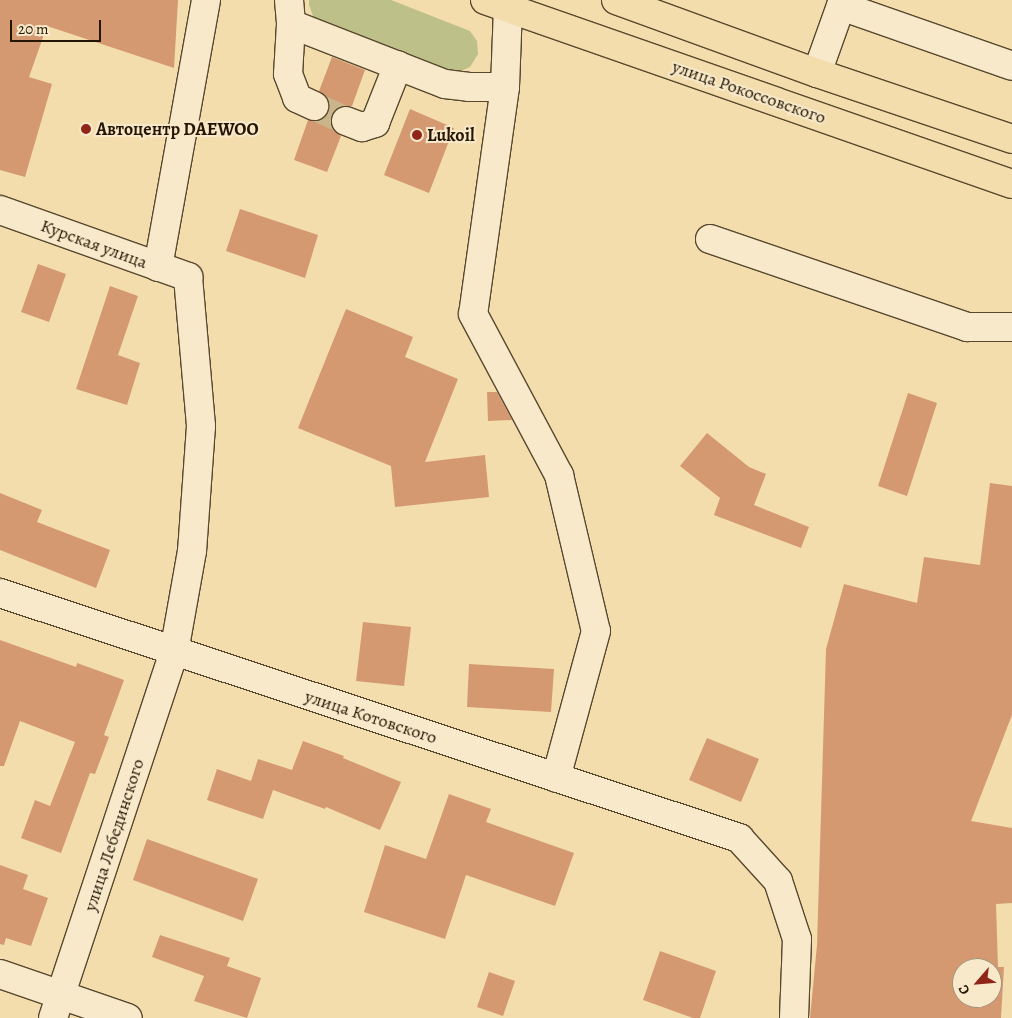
<!DOCTYPE html>
<meta charset="utf-8">
<style>
body{margin:0}
#map{position:relative;width:1012px;height:1018px;overflow:hidden;background:#f3ddad;font-family:Alegreya,serif}
div>[style]{position:absolute}
.green>*{inset:0;background:#bdc089}
.building>*{inset:0;background:#d59972}
.minor-tunnel>*{height:28px;margin-top:-14px;transform-origin:0;background:repeating-linear-gradient(90deg,#cab58b 0 28px,transparent 0 42px)}
.roads{filter:drop-shadow(1px 0 #58482e) drop-shadow(-1px 0 #58482e) drop-shadow(0 1px #58482e) drop-shadow(0 -1px #58482e)}
.minor>*{height:28px;margin:-14px;padding:0 14px;transform-origin:14px;border-radius:14px;background:#f7e9ca}
.highway>*{height:28px;margin:-14px;padding:0 14px;transform-origin:14px;border-radius:14px;background:#f3ddad}
.dots>*{width:14px;height:14px;translate:-50% -50%;box-sizing:border-box;border:2px solid #f7e9ca;border-radius:50%}
span{translate:-50% -50%;white-space:nowrap;text-align:center;line-height:1.15;-webkit-text-stroke:4px #f7e9ca;paint-order:stroke}
.street-label{font-size:18px;color:#251603}
.poi-label{font-size:18px;color:#251603;font-weight:700}
.left{translate:0 -50%;text-align:left}
.north{position:absolute;left:952px;top:958px;width:50px;height:50px;box-sizing:border-box;background:#f7e9ca;border:1px solid #a3957a;border-radius:50%;rotate:243deg;font-size:14px;font-weight:700;line-height:20px;text-align:center;color:#251603}
.north::after{content:'';display:block;margin:auto;width:18px;height:22px;background:#8f2418;clip-path:polygon(50% 0,100% 100%,50% 72%,0 100%)}
.scale{position:absolute;left:10px;top:20px;width:91px;height:22px;box-sizing:border-box;border:2px solid #251603;border-top:0;padding-left:6px;font-size:15px;line-height:18px;white-space:nowrap;color:#251603;-webkit-text-stroke:4px #f7e9ca;paint-order:stroke}
</style>
<div id="map">
<div class="green">
<div style="clip-path:polygon(309px 0,391px 0,470px 31px,477px 41px,478px 54px,470px 67px,461px 71px,445px 72px,314px 19px,309px 5px)"></div>
</div>
<div class="building">
<div style="clip-path:polygon(0 0,178px 0,174px 68px,47px 26px,29px 77px,52px 84px,25px 177px,0 170px)"></div>
<div style="clip-path:polygon(332px 57px,365px 70px,352px 106px,343px 106px,336px 109px,332px 115px,331px 124px,334px 131px,341px 136px,327px 172px,294px 160px,308px 120px,316px 121px,322px 119px,328px 112px,330px 105px,327px 98px,319px 91px)"></div>
<div style="clip-path:polygon(410px 109px,454px 128px,429px 193px,384px 175px)"></div>
<div style="clip-path:polygon(240px 209px,318px 235px,305px 278px,226px 251px)"></div>
<div style="clip-path:polygon(38px 264px,66px 274px,49px 322px,21px 312px)"></div>
<div style="clip-path:polygon(110px 286px,138px 296px,118px 355px,140px 363px,127px 405px,76px 389px)"></div>
<div style="clip-path:polygon(346px 309px,413px 337px,405px 357px,458px 379px,425px 462px,485px 455px,489px 497px,395px 507px,391px 466px,298px 428px)"></div>
<div style="clip-path:polygon(487px 392px,497px 392px,512px 420px,488px 421px)"></div>
<div style="clip-path:polygon(908px 393px,937px 403px,907px 496px,878px 486px)"></div>
<div style="clip-path:polygon(707px 433px,749px 467px,766px 474px,754px 505px,809px 527px,801px 548px,714px 515px,720px 498px,680px 466px)"></div>
<div style="clip-path:polygon(evenodd,990px 483px,1012px 486px,1012px 715px,971px 821px,1012px 828px,1012px 903px,996px 904px,998px 967px,1004px 967px,1001px 1018px,810px 1018px,817px 945px,826px 649px,844px 584px,917px 603px,924px 557px,980px 565px,990px 483px,962px 968px,992px 968px,992px 998px,962px 998px,962px 968px)"></div>
<div style="clip-path:polygon(0 493px,42px 510px,37px 522px,110px 550px,96px 588px,0 550px)"></div>
<div style="clip-path:polygon(363px 622px,411px 627px,404px 686px,356px 681px)"></div>
<div style="clip-path:polygon(0 640px,76px 667px,77px 663px,124px 680px,104px 735px,109px 737px,95px 774px,90px 773px,61px 853px,21px 838px,35px 800px,50px 806px,75px 742px,20px 721px,4px 766px,0 766px)"></div>
<div style="clip-path:polygon(469px 664px,554px 669px,551px 712px,467px 707px)"></div>
<div style="clip-path:polygon(707px 738px,759px 759px,741px 802px,689px 780px)"></div>
<div style="clip-path:polygon(303px 741px,344px 756px,343px 758px,401px 782px,380px 830px,326px 807px,325px 809px,273px 790px,263px 819px,207px 800px,217px 769px,251px 781px,258px 759px,292px 770px)"></div>
<div style="clip-path:polygon(449px 794px,491px 809px,486px 822px,574px 853px,555px 906px,466px 875px,445px 939px,364px 912px,385px 845px,426px 859px)"></div>
<div style="clip-path:polygon(147px 839px,258px 879px,243px 921px,133px 880px)"></div>
<div style="clip-path:polygon(0 865px,28px 875px,23px 889px,48px 898px,31px 946px,6px 938px,4px 945px,0 944px)"></div>
<div style="clip-path:polygon(160px 935px,230px 958px,227px 966px,261px 978px,247px 1018px,194px 1001px,204px 976px,152px 957px)"></div>
<div style="clip-path:polygon(660px 951px,716px 971px,700px 1018px,693px 1018px,643px 1000px)"></div>
<div style="clip-path:polygon(489px 972px,515px 981px,503px 1016px,477px 1007px)"></div>
</div>
<div class="minor-tunnel">
<div style="left:314px;top:106px;width:35px;rotate:25deg"></div>
</div>
<div class="roads">
<div class="minor">
<div style="left:289px;top:0;width:24px;rotate:85deg"></div>
<div style="left:291px;top:24px;width:50px;rotate:93.4deg"></div>
<div style="left:288px;top:74px;width:26px;rotate:69deg"></div>
<div style="left:297px;top:98px;width:19px;rotate:25deg"></div>
<div style="left:841px;top:6px;width:181px;rotate:19.3deg"></div>
<div style="left:508px;top:8px;width:79px;rotate:92.2deg"></div>
<div style="left:505px;top:87px;width:229px;rotate:98deg"></div>
<div style="left:473px;top:314px;width:183px;rotate:61.9deg"></div>
<div style="left:559px;top:475px;width:160px;rotate:76.7deg"></div>
<div style="left:596px;top:631px;width:152px;rotate:105.2deg"></div>
<div style="left:291px;top:24px;width:165px;rotate:21.3deg"></div>
<div style="left:445px;top:84px;width:24px;rotate:7deg"></div>
<div style="left:469px;top:87px;width:36px"></div>
<div style="left:817px;top:73px;width:77px;rotate:-70.4deg"></div>
<div style="left:346px;top:121px;width:17px;rotate:21deg"></div>
<div style="left:362px;top:127px;width:14px;rotate:-17deg"></div>
<div style="left:375px;top:123px;width:62px;rotate:-68.4deg"></div>
<div style="left:0;top:210px;width:200px;rotate:19.6deg"></div>
<div style="left:188px;top:277px;width:150px;rotate:85deg"></div>
<div style="left:201px;top:426px;width:125px;rotate:94.1deg"></div>
<div style="left:192px;top:551px;width:103px;rotate:100.1deg"></div>
<div style="left:174px;top:652px;width:385px;rotate:108.3deg"></div>
<div style="left:710px;top:239px;width:272px;rotate:18.9deg"></div>
<div style="left:967px;top:327px;width:45px"></div>
<div style="left:158px;top:267px;width:271px;rotate:-79.8deg"></div>
<div style="left:0;top:593px;width:779px;rotate:18.34deg"></div>
<div style="left:739px;top:838px;width:58px;rotate:47.8deg"></div>
<div style="left:778px;top:881px;width:61px;rotate:71.9deg"></div>
<div style="left:797px;top:939px;width:79px;rotate:92.2deg"></div>
<div style="left:0;top:974px;width:135px;rotate:19deg"></div>
</div>
<div class="highway">
<div style="left:485px;top:0;width:558px;rotate:19.25deg"></div>
<div style="left:616px;top:0;width:214px;rotate:20deg"></div>
<div style="left:817px;top:73px;width:206px;rotate:18.7deg"></div>
</div>
</div>
<div class="dots">
<div style="left:86px;top:129px;background:#8f2418"></div>
<div style="left:417px;top:135px;background:#8f2418"></div>
</div>
<div class="street-label">
<span style="left:749px;top:92px;rotate:19deg">улица Рокоссовского</span>
<span style="left:94px;top:244px;rotate:20deg">Курская улица</span>
<span style="left:371px;top:717px;rotate:18deg">улица Котовского</span>
<span style="left:114px;top:835px;rotate:-72deg">улица Лебединского</span>
</div>
<div class="poi-label">
<span class="left" style="left:96px;top:129px">Автоцентр DAEWOO</span>
<span class="left" style="left:427px;top:135px">Lukoil</span>
</div>
<div class="north">С</div>
<div class="scale">20 m</div>
</div>
